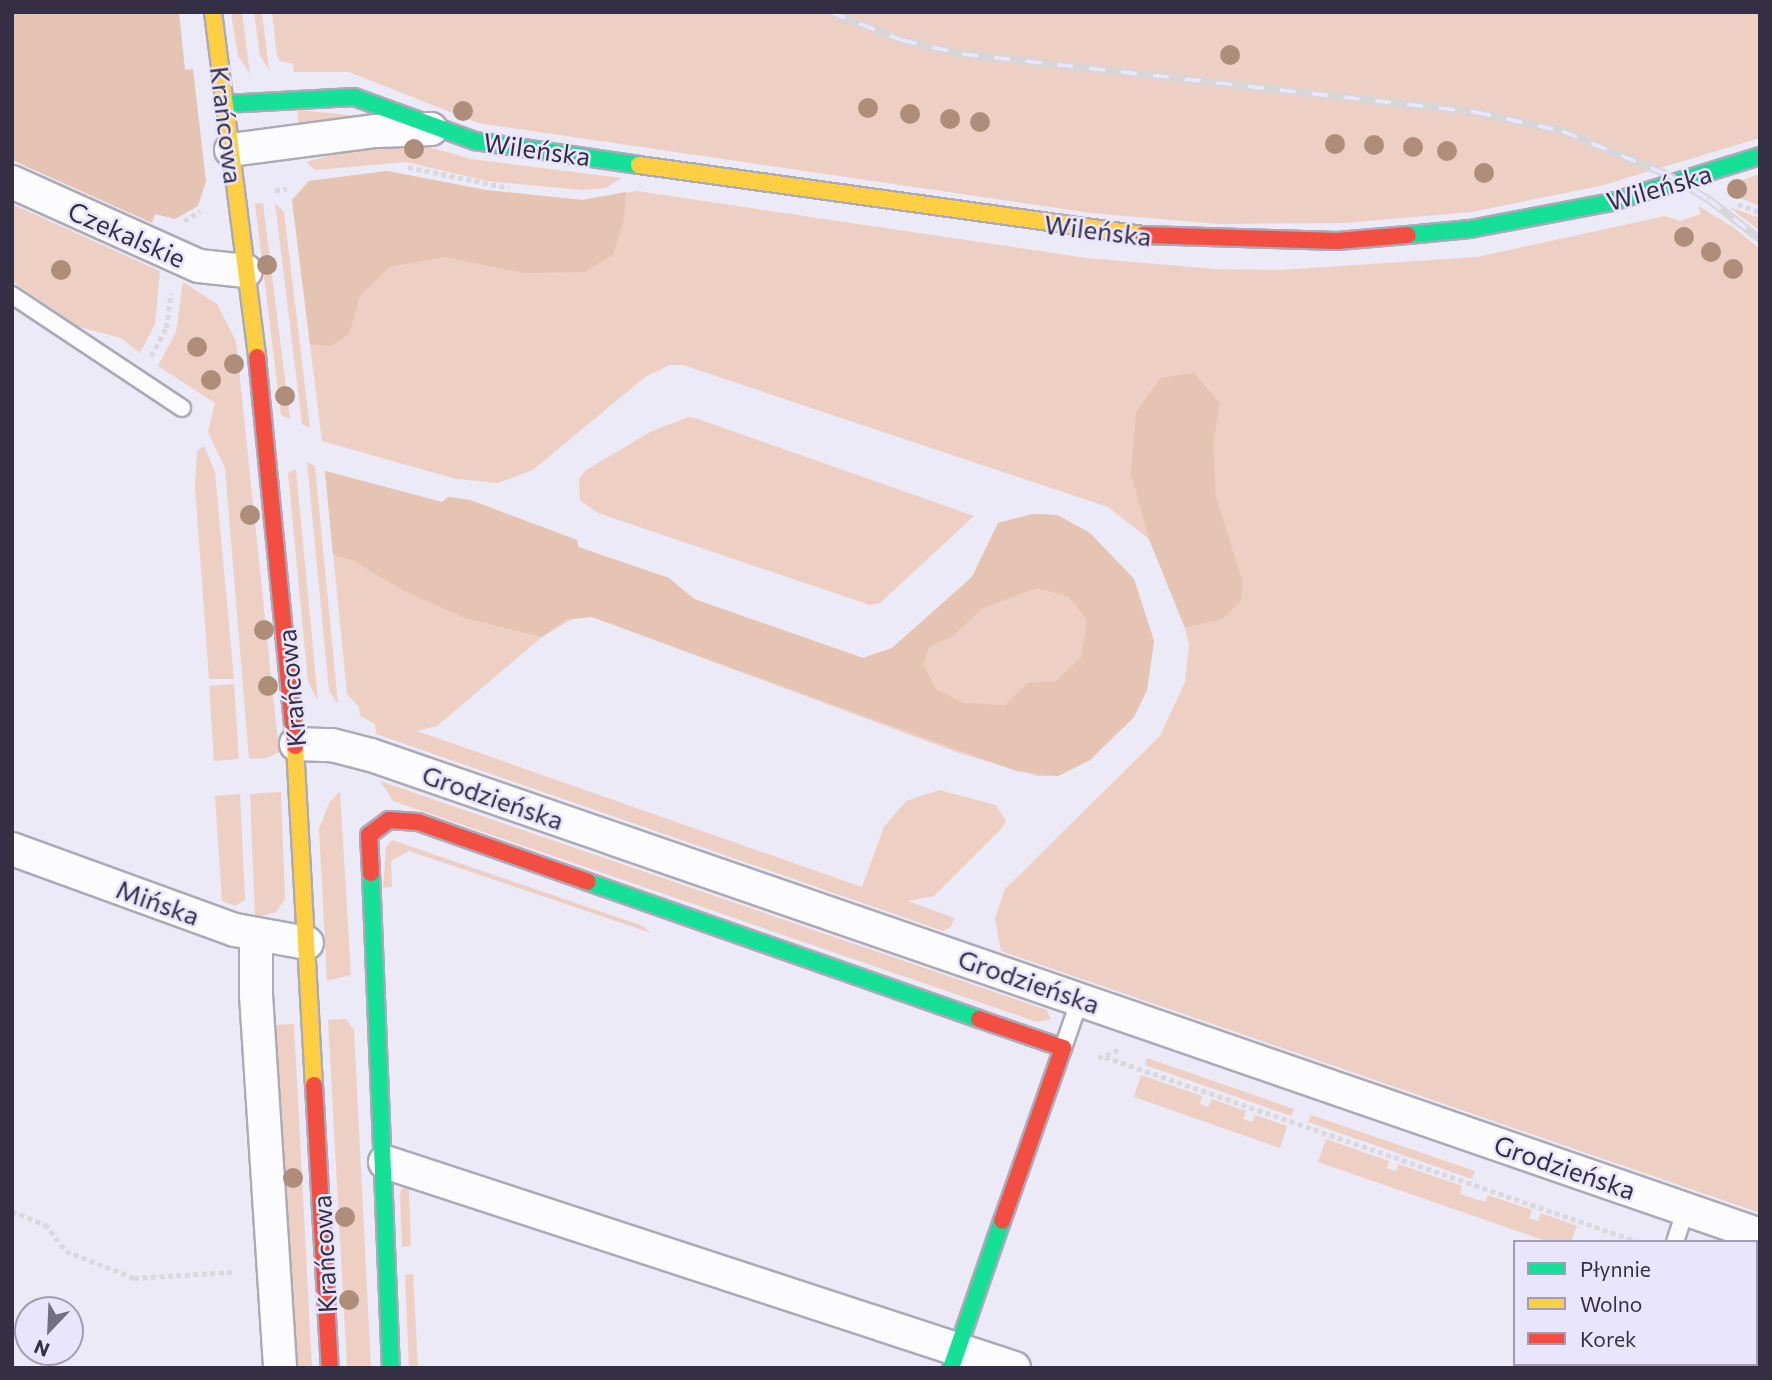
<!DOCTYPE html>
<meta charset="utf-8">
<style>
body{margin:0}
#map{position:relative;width:1772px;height:1380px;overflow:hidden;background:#eceaf7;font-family:Commissioner,sans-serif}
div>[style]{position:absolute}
.green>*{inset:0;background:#edd0c3}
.forest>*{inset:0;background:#e6c4b3}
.path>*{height:4.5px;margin-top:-2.25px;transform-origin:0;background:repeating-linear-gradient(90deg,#d9d8dd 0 5px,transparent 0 8.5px)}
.roads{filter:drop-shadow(2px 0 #aca9b8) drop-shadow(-2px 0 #aca9b8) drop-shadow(0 2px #aca9b8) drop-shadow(0 -2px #aca9b8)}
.lane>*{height:16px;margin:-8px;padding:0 8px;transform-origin:8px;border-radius:8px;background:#fcfcfe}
.street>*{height:32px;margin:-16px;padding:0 16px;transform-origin:16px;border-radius:16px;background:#fcfcfe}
.fast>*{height:16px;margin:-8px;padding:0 8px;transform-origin:8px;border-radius:8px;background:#16e098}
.slow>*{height:16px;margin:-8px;padding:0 8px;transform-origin:8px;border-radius:8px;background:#ffcf43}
.jam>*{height:16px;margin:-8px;padding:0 8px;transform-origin:8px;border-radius:8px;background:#f24e42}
.rail>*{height:8px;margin-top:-4px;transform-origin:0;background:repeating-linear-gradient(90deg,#e9e5fc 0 16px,#d6d6d9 0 32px);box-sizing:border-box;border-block:2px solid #d6d6d9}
.trees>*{width:20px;height:20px;margin:-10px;border-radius:50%;background:#ae8e7b}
span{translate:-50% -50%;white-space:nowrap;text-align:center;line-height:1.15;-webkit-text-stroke:5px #e9e5fc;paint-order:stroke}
.street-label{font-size:26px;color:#342f45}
.frame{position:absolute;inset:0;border:14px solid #342f45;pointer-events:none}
.legend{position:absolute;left:1513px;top:1240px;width:245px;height:126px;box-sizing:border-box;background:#e9e5fc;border:2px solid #a19cb3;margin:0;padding:9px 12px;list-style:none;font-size:21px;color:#342f45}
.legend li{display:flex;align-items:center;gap:14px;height:35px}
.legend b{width:35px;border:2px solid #a19cb3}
.north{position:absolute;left:14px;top:1296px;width:70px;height:70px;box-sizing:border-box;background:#e9e5fc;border:2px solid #a19cb3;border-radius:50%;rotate:203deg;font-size:19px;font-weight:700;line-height:28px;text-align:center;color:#342f45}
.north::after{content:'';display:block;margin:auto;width:24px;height:32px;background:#747083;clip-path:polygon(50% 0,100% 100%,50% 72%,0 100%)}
</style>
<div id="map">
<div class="green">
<div style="clip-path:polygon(231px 12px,242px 12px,250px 74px,238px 56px)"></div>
<div style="clip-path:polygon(254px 12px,262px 12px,269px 70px,260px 56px)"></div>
<div style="clip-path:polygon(272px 12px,1760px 12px,1760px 138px,1600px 186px,1471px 212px,1345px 223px,1218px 224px,1091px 213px,478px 123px,349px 72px,294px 72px,293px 64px,280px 61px,277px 56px)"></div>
<div style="clip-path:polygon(297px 110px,370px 117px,299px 126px)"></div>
<div style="clip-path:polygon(418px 144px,471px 159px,622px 178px,605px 188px,582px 190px,487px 181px,406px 162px,315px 170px,306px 162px,345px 151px,345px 146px)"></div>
<div style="clip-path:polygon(387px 171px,486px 190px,582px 200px,637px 191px,1086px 258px,1215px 269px,1280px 270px,1477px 257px,1665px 216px,1680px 221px,1701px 214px,1698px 206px,1733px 227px,1760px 249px,1760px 1213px,1001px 951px,995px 918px,1005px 889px,1160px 736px,1185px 682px,1189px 645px,1185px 628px,1149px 539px,1108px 507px,683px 365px,670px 365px,645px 377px,533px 470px,498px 483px,456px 479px,322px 441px,292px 200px,309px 181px)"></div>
<div style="clip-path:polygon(1760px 174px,1760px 206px,1734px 196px,1730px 184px)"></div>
<div style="clip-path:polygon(263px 203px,290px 419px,281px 415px,255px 204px)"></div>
<div style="clip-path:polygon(275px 203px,284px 212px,310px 428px,302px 424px)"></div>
<div style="clip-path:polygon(12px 204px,160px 271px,155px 324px,140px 353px,121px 338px,79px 327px,12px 281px)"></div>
<div style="clip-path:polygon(1729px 207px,1760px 218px,1760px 231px)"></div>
<div style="clip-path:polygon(183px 282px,217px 304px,236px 341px,279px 752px,267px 758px,249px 759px,225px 468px,208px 432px,215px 403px,158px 366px,176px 332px)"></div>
<div style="clip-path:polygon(689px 417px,698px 419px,974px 516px,880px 603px,870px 605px,598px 513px,580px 500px,579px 479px,586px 470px,652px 431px)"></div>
<div style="clip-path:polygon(204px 446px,215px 472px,234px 679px,209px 679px,195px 487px,197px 451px)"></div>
<div style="clip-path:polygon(307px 462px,315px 466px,338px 704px,329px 691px)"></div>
<div style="clip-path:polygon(296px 469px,318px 701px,308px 682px,288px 473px)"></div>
<div style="clip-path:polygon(325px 471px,442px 502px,448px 497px,470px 500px,577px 540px,578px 547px,669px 578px,694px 599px,863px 658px,892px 648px,972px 577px,998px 523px,1033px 514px,1057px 515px,1090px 533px,1134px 579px,1154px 641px,1147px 690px,1134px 717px,1090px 760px,1058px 776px,1037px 776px,959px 753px,592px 617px,577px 616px,542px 637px,437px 726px,417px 731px,862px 887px,884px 827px,906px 801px,939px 790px,996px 805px,1006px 821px,1002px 828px,934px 896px,908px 901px,954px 918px,951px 927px,943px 931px,376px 734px,375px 724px,360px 716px,359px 707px,347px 694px)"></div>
<div style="clip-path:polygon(234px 684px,239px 759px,214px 761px,209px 686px)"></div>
<div style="clip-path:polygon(380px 781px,1047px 1010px,1051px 1019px,1037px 1022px,393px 801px)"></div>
<div style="clip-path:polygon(340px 791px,351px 975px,327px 981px,319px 829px,329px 803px)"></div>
<div style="clip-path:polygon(281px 792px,285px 899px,276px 912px,255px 918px,250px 794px)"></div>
<div style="clip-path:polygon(240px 794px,245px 900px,235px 906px,222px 901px,215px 796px)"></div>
<div style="clip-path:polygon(392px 840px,643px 926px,651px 933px,409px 851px,391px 861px,392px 887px,383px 888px,386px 847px)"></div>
<div style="clip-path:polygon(346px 1019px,354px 1030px,371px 1368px,347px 1368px,328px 1020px)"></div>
<div style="clip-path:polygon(294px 1024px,312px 1368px,292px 1368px,272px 1025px)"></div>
<div style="clip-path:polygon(1147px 1058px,1294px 1109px,1291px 1116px,1145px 1065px)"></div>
<div style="clip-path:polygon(1141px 1075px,1202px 1096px,1200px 1104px,1208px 1107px,1212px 1099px,1246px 1111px,1243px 1119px,1252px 1122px,1255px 1115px,1287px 1126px,1280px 1148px,1134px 1097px)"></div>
<div style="clip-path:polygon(1311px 1115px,1475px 1171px,1472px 1179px,1308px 1122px)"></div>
<div style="clip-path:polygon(1326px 1139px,1389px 1161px,1387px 1168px,1396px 1171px,1398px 1164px,1462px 1186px,1460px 1194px,1485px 1202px,1488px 1195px,1532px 1210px,1529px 1218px,1538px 1221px,1541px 1213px,1577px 1226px,1571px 1242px,1549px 1242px,1318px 1162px)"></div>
<div style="clip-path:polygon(425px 1182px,409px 1190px,411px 1246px,402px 1247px,400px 1193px,404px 1185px)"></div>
<div style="clip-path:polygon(413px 1274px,418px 1368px,409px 1368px,405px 1275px)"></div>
</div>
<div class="forest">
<div style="clip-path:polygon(12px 12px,179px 12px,185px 70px,193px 69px,206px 181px,198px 206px,175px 219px,155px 214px,152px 223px,12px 160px)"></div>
<div style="clip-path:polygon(387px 171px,486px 190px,582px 200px,626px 192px,624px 219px,613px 255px,584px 272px,524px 273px,445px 257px,390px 267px,360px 295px,349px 334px,331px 346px,310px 344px,292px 200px,309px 181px)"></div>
<div style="clip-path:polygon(1194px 373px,1220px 403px,1213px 443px,1216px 497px,1243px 583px,1241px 601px,1222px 619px,1185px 628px,1149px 539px,1131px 474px,1136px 412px,1160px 378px)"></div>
<div style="clip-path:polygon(evenodd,325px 471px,442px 502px,448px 497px,470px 500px,577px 540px,578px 547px,669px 578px,694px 599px,863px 658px,892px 648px,972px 577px,998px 523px,1033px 514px,1057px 515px,1090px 533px,1134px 579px,1154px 641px,1147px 690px,1134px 717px,1090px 760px,1058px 776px,1016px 771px,592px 617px,565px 620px,542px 637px,465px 618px,404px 591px,354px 561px,333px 555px,325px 471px,1037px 588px,1069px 597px,1087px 620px,1081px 657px,1056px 681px,1028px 683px,1005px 705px,964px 703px,936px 689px,923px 664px,929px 647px,953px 636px,983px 608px,1037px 588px)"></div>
</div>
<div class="path">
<div style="left:408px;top:167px;width:103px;rotate:11.7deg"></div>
<div style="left:275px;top:190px;width:12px;rotate:-5deg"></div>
<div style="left:1738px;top:204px;width:23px;rotate:20deg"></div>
<div style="left:184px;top:221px;width:19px;rotate:-32deg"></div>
<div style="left:151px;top:356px;width:32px;rotate:-62deg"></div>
<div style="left:166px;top:328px;width:35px;rotate:-82deg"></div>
<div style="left:1105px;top:1057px;width:565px;rotate:19.11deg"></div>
<div style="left:1098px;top:1058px;width:22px;rotate:-21deg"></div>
<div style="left:12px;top:1211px;width:35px;rotate:22deg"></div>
<div style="left:45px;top:1224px;width:34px;rotate:52deg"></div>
<div style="left:66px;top:1251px;width:73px;rotate:21.7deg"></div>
<div style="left:134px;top:1278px;width:98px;rotate:-3.5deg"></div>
<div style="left:1756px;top:1282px;width:4px;rotate:14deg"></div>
</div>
<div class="roads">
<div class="lane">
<div style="left:12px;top:295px;width:204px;rotate:33.6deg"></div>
<div style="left:1063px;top:1048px;width:52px;rotate:-70.9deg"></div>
<div style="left:1675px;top:1242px;width:35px;rotate:-72deg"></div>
</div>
<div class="street">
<div style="left:231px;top:150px;width:146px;rotate:-7.5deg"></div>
<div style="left:376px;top:131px;width:55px;rotate:-2.1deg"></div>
<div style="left:12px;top:182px;width:205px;rotate:24.2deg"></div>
<div style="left:199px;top:266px;width:47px;rotate:6.1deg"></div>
<div style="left:296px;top:744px;width:36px;rotate:2deg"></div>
<div style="left:332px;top:745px;width:40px;rotate:14.4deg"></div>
<div style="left:371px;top:755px;width:1470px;rotate:19.06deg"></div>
<div style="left:12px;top:849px;width:237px;rotate:20deg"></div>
<div style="left:235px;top:930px;width:73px;rotate:10.2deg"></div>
<div style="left:256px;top:934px;width:61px;rotate:90deg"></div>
<div style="left:256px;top:995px;width:374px;rotate:86.3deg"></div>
<div style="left:385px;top:1162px;width:662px;rotate:18.13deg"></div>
<div style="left:1633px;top:1368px;width:4px;rotate:-63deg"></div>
</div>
<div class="fast">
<div style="left:225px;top:104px;width:129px;rotate:-3.1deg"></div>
<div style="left:354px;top:97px;width:129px;rotate:20deg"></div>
<div style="left:475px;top:141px;width:166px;rotate:8.3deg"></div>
<div style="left:1408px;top:235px;width:62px;rotate:-5.5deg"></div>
<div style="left:1470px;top:229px;width:145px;rotate:-10.8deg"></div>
<div style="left:1612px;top:202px;width:155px;rotate:-17.3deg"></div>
<div style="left:371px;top:873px;width:495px;rotate:87.7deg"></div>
<div style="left:588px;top:882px;width:414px;rotate:19.3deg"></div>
<div style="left:951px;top:1368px;width:156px;rotate:-70.9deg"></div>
</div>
<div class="slow">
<div style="left:213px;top:12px;width:348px;rotate:82.7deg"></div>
<div style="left:639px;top:165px;width:509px;rotate:7.91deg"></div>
<div style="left:295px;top:746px;width:340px;rotate:86.8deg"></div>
</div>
<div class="jam">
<div style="left:1143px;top:235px;width:194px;rotate:1.8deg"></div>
<div style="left:1337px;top:241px;width:71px;rotate:-4.8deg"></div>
<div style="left:257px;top:357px;width:391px;rotate:84.4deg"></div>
<div style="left:371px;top:873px;width:38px;rotate:-93deg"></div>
<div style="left:369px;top:835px;width:25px;rotate:-37deg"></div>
<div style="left:389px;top:820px;width:29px;rotate:4deg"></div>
<div style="left:418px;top:822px;width:180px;rotate:19.4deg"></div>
<div style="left:979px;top:1019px;width:89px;rotate:19deg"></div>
<div style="left:1063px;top:1048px;width:183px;rotate:109.4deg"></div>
<div style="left:314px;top:1085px;width:283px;rotate:86.8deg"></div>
</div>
</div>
<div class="rail">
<div style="left:830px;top:12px;width:76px;rotate:21.5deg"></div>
<div style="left:901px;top:40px;width:63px;rotate:12.9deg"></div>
<div style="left:962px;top:54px;width:516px;rotate:6.45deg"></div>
<div style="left:1475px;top:112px;width:89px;rotate:12.3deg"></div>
<div style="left:1562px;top:131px;width:113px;rotate:22.5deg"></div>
<div style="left:1666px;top:174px;width:49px;rotate:30.8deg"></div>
<div style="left:1708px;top:199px;width:66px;rotate:37.6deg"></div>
</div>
<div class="trees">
<div style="left:1230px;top:55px"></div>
<div style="left:868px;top:108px"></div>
<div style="left:463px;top:111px"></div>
<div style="left:910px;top:114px"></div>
<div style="left:950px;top:119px"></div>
<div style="left:980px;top:122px"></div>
<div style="left:1335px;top:144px"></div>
<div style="left:1374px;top:145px"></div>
<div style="left:1413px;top:147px"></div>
<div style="left:414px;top:149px"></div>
<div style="left:1447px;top:151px"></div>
<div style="left:1484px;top:173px"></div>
<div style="left:1737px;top:189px"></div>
<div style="left:1684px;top:237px"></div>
<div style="left:1711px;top:252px"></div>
<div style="left:267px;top:265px"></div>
<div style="left:1733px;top:269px"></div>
<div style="left:61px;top:270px"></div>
<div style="left:197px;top:347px"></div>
<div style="left:234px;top:364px"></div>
<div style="left:211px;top:380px"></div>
<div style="left:285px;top:396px"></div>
<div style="left:250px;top:515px"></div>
<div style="left:264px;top:630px"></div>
<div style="left:268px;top:686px"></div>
<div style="left:293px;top:1178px"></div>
<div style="left:345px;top:1217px"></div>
<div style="left:349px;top:1300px"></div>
</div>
<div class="street-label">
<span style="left:227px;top:125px;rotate:83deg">Krańcowa</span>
<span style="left:537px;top:149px;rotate:8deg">Wileńska</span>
<span style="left:1659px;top:187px;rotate:-16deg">Wileńska</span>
<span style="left:1098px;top:230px;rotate:7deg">Wileńska</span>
<span style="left:127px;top:234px;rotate:24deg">Czekalskie</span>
<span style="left:291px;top:688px;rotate:-95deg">Krańcowa</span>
<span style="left:493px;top:797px;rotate:19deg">Grodzieńska</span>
<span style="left:158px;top:902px;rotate:20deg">Mińska</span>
<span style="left:1029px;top:981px;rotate:19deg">Grodzieńska</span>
<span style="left:1565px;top:1167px;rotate:19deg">Grodzieńska</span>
<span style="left:324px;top:1254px;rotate:-93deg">Krańcowa</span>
</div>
<div class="frame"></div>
<ul class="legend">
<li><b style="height:9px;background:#16e098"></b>Płynnie</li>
<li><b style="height:9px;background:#ffcf43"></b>Wolno</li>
<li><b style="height:9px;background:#f24e42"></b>Korek</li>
</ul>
<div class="north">N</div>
</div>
